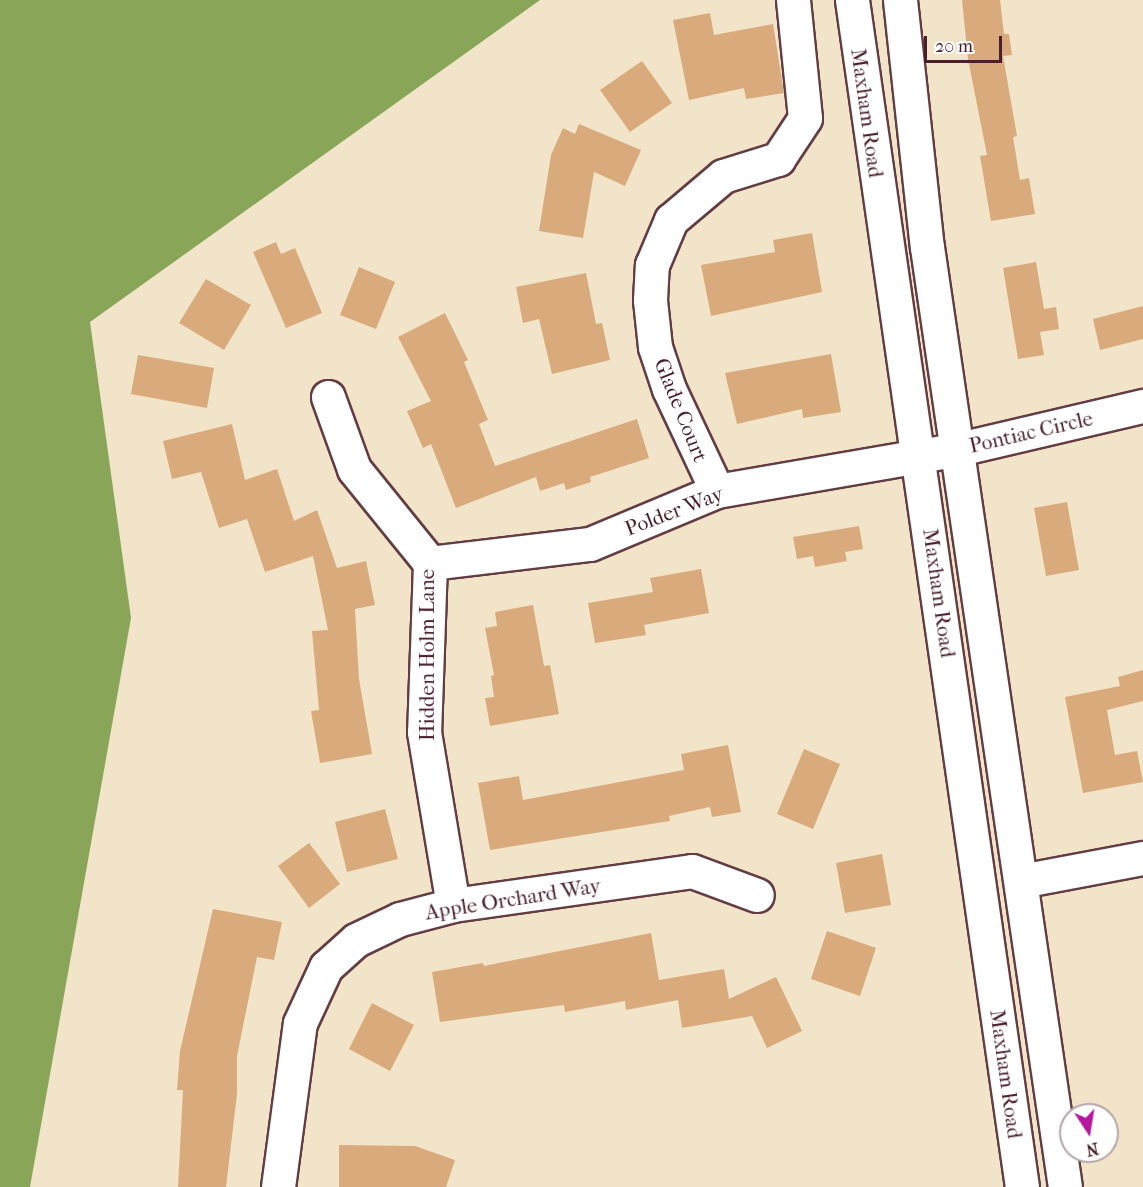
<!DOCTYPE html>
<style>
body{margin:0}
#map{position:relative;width:1143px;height:1187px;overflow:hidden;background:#f2e4c9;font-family:"IM FELL French Canon",serif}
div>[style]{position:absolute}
.forest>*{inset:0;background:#88a558}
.building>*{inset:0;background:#d9ab7c}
.roads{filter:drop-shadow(2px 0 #633d43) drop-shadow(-2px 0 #633d43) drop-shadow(0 2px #633d43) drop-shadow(0 -2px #633d43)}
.minor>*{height:33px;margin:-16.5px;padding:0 16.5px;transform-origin:16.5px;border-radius:16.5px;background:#fff}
.major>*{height:33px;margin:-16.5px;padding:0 16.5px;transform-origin:16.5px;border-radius:16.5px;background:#fff}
span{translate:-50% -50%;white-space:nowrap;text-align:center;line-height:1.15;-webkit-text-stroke:4.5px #fff;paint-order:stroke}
.street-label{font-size:21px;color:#4a1f2b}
.north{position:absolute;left:1059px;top:1103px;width:60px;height:60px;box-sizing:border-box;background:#fff;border:2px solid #b7a5aa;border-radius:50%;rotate:168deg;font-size:16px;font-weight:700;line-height:24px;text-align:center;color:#4a1f2b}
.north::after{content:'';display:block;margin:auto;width:21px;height:27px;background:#b5179e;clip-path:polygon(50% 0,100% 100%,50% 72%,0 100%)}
.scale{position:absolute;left:924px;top:36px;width:78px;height:27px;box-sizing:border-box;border:3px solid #4a1f2b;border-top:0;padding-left:8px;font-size:18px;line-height:21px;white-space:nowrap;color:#4a1f2b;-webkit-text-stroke:4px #fff;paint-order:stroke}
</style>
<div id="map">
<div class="forest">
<div style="clip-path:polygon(0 0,540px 0,90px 322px,131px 618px,30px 1187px,0 1187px)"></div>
</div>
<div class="building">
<div style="clip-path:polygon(962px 0,1000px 0,1004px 34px,1009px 34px,1012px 55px,1003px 56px,1017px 136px,1013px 137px,1020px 180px,1029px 178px,1035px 214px,991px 221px,980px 156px,987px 155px,968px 59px)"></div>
<div style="clip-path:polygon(710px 13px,714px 35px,773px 24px,784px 93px,746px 99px,744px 88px,689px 100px,673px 20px)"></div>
<div style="clip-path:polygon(642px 61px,672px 103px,630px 132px,600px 90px)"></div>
<div style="clip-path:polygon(579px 124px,641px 150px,625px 186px,594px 172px,583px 238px,539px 231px,551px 155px,563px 128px,575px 134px)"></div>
<div style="clip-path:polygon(812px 233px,822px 292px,711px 316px,701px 265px,775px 252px,773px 240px)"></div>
<div style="clip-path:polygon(276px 242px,281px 254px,295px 248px,322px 313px,286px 328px,253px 252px)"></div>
<div style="clip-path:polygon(1036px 262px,1044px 309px,1056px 307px,1059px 329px,1040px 332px,1044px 355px,1018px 359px,1003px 268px)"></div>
<div style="clip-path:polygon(359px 267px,395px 282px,376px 329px,340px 315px)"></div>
<div style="clip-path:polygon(586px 273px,596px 324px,602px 323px,610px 360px,552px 374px,539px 319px,523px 323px,516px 287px)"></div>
<div style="clip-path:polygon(206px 279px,251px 305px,224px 350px,179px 323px)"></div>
<div style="clip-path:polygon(1143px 306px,1143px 339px,1100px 350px,1093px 319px)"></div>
<div style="clip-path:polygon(445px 313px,468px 360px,464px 362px,488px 420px,479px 424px,495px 466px,637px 419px,649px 458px,590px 477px,591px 482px,566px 490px,564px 483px,540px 491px,536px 477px,456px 508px,431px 444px,423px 448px,407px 411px,431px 401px,398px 337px)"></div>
<div style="clip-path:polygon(831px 354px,841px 412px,803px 418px,802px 409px,737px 424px,725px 373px)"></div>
<div style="clip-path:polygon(138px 355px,214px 368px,207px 408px,131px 394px)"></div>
<div style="clip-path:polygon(232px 424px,245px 480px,277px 469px,294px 521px,317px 510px,337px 568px,366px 561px,375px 605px,355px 609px,359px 679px,372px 754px,320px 763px,311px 711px,319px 710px,312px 631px,328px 630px,313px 556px,265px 572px,247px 519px,219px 528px,201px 472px,172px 479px,163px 441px)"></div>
<div style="clip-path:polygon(1067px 502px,1079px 570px,1046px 576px,1034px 508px)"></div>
<div style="clip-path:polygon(859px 526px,863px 549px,845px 552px,847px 561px,815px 567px,813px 556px,797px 559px,793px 537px)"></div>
<div style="clip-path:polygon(701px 569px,709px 613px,644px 625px,646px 635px,595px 643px,588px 603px,653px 592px,650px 578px)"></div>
<div style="clip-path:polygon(533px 605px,544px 666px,550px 665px,559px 714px,490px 726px,485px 698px,494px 697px,491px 676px,494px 675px,485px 628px,497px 626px,495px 612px)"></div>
<div style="clip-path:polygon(1143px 670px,1143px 701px,1107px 710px,1115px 755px,1137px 751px,1143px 782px,1083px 793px,1065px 697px,1120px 686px,1118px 677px)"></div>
<div style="clip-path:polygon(728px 745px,741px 812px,712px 817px,710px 807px,669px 816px,670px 821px,490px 850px,478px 783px,519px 776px,523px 800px,684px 770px,681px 754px)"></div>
<div style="clip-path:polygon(804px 749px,840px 764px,813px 829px,777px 814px)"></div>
<div style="clip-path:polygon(385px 809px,398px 859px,347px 872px,335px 822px)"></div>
<div style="clip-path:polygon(309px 843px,340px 884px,309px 908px,278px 866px)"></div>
<div style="clip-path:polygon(882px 854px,891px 905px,845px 913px,836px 863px)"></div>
<div style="clip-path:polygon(213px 909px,282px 922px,274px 960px,257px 957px,237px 1056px,237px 1094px,226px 1187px,178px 1187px,183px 1090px,177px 1090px,180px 1051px)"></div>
<div style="clip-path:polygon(827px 931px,876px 948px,860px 996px,811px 979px)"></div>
<div style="clip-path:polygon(651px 933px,659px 980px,724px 969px,729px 999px,776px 977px,802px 1031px,767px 1048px,752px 1016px,682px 1028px,678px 1000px,626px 1010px,625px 1001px,565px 1012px,564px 1005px,440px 1022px,432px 972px,483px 963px,484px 966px)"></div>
<div style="clip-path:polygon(372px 1003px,414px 1025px,390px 1071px,349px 1049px)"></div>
<div style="clip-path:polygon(339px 1145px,415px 1146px,455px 1160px,446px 1187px,339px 1187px)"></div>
</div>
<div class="roads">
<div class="minor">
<div style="left:328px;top:397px;width:77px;rotate:70.1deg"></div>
<div style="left:354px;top:469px;width:121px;rotate:51deg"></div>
<div style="left:430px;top:563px;width:169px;rotate:92deg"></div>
<div style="left:424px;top:732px;width:175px;rotate:80.5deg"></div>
<div style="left:717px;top:491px;width:113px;rotate:-115.2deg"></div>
<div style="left:669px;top:389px;width:44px;rotate:-108.4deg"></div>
<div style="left:655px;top:347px;width:47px;rotate:-96.1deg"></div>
<div style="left:650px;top:300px;width:35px;rotate:-87deg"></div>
<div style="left:652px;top:265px;width:49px;rotate:-67.1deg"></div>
<div style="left:671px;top:220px;width:68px;rotate:-40.2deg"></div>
<div style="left:723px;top:176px;width:58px;rotate:-17.2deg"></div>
<div style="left:778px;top:159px;width:49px;rotate:-56.6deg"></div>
<div style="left:805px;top:118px;width:119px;rotate:-95.8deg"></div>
<div style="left:430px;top:563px;width:161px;rotate:-6.8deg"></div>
<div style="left:590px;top:544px;width:138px;rotate:-22.7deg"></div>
<div style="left:717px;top:491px;width:246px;rotate:-9.8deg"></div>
<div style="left:959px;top:449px;width:189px;rotate:-13.2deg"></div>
<div style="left:1021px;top:881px;width:124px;rotate:-10.7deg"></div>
<div style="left:278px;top:1187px;width:165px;rotate:-82.4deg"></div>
<div style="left:300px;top:1023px;width:62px;rotate:-65.1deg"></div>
<div style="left:326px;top:967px;width:40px;rotate:-42deg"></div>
<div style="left:356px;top:940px;width:49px;rotate:-25.5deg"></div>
<div style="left:400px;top:919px;width:55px;rotate:-14.8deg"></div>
<div style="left:453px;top:905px;width:241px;rotate:-8.1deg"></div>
<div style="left:692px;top:871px;width:69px;rotate:20.3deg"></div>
</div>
<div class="major">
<div style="left:852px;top:0;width:1199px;rotate:81.85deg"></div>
<div style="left:900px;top:0;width:248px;rotate:83.8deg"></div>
<div style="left:927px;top:247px;width:950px;rotate:81.65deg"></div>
</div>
</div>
<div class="street-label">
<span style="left:867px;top:113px;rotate:82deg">Maxham Road</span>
<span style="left:681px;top:410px;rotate:68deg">Glade Court</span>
<span style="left:1031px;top:432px;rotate:-13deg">Pontiac Circle</span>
<span style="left:674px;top:511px;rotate:-21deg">Polder Way</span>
<span style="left:939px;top:593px;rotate:82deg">Maxham Road</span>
<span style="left:427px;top:655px;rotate:-90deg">Hidden Holm Lane</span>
<span style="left:513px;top:899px;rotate:-9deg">Apple Orchard Way</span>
<span style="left:1006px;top:1074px;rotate:82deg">Maxham Road</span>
</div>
<div class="north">N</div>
<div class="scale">20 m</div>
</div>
